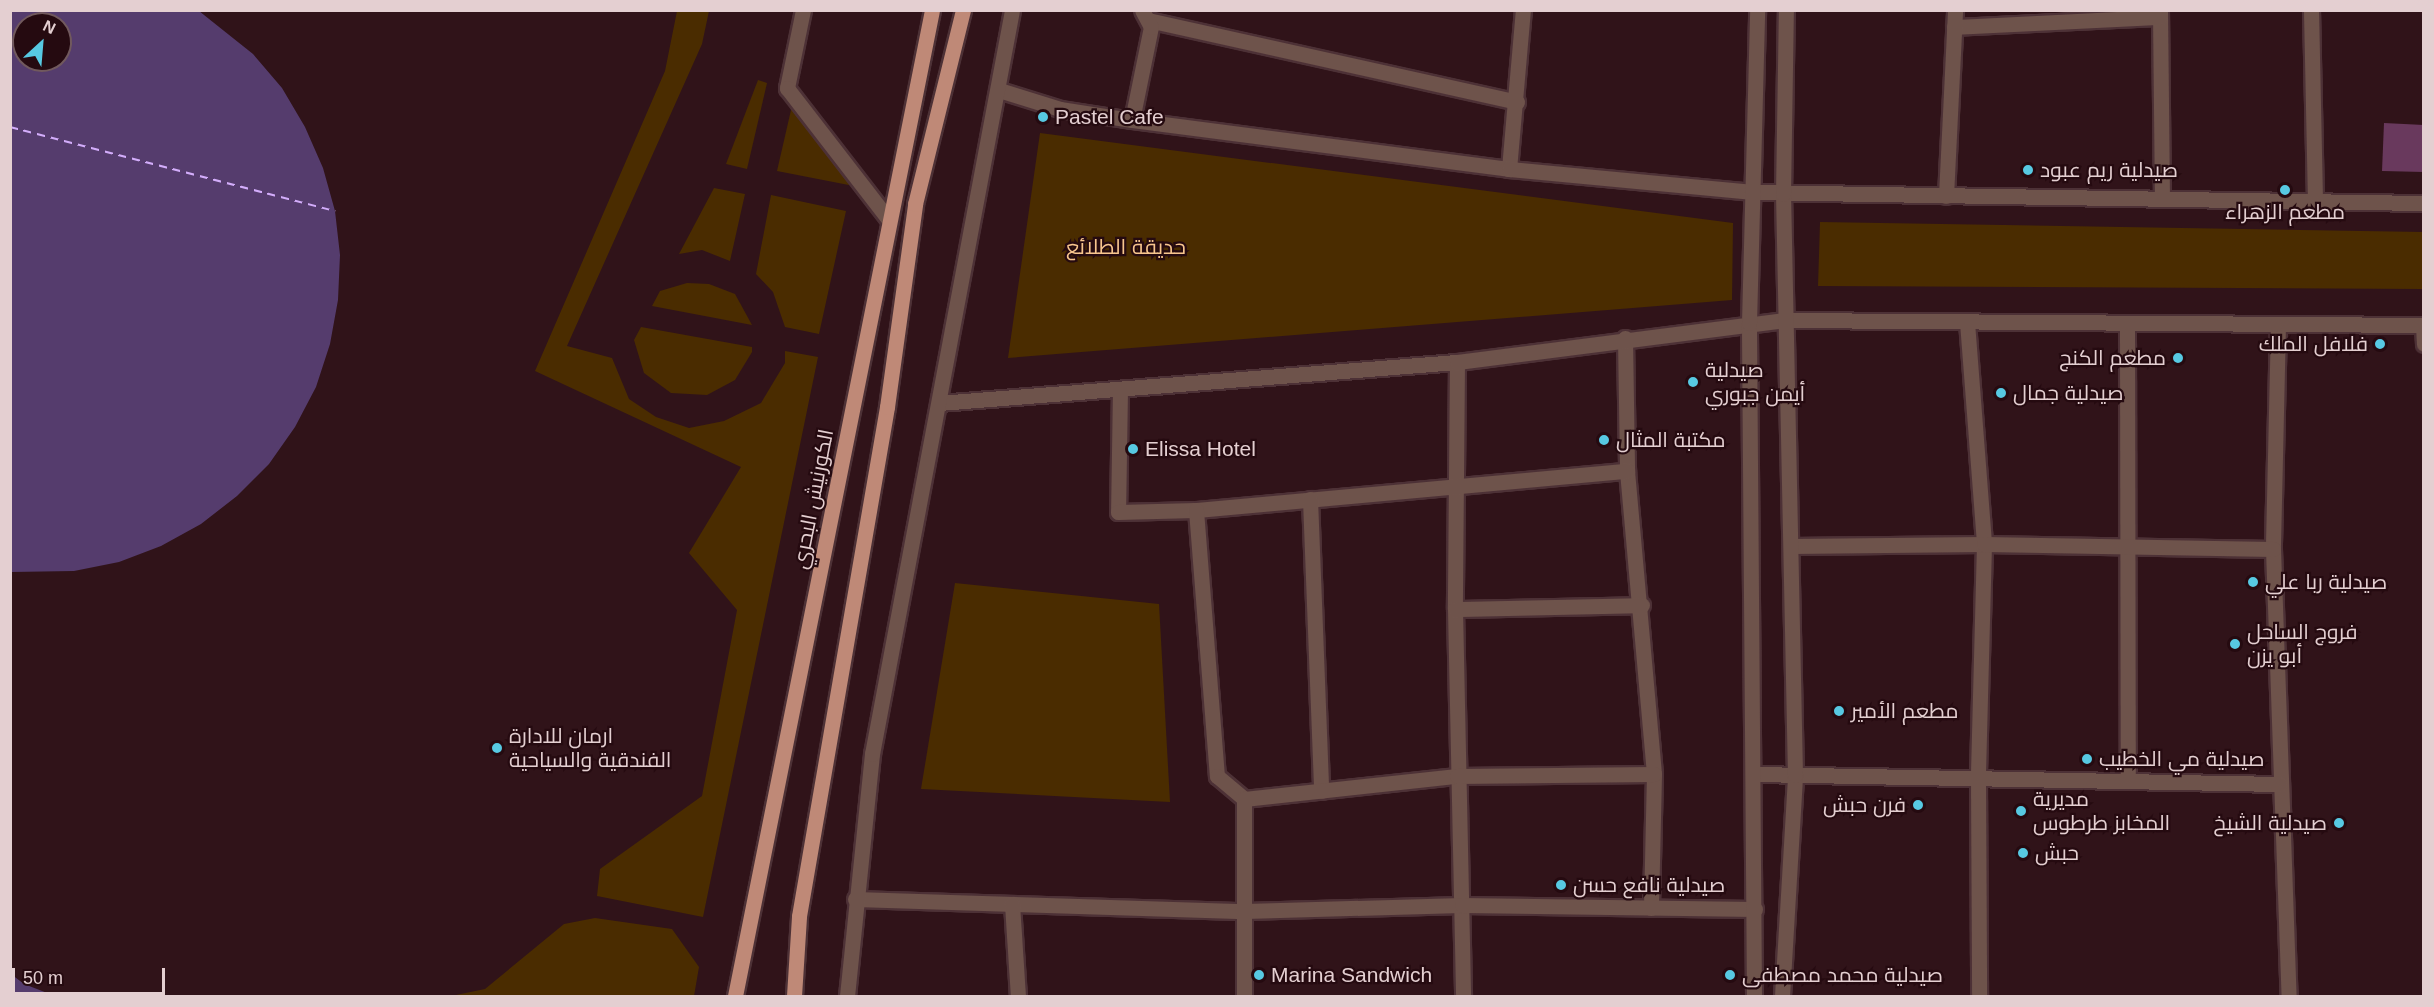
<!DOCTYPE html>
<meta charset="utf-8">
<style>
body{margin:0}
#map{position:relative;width:2434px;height:1007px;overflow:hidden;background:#301319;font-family:Arial,Cairo,sans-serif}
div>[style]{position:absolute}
.green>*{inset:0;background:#4a2c00}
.water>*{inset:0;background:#553c6d}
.ferry>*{height:1.5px;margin-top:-0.75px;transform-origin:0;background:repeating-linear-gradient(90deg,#d3adfb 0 8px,transparent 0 14px)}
.building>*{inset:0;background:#69395d}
.roads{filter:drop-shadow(2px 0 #4d3136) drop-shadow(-2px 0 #4d3136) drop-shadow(0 2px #4d3136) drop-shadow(0 -2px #4d3136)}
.minor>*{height:15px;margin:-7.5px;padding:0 7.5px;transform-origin:7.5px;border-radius:7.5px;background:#6e534b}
.tertiary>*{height:15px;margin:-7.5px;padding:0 7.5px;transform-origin:7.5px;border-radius:7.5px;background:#6e534b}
.primary>*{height:15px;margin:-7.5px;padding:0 7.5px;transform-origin:7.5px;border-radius:7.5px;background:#bf8977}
.dots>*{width:16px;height:16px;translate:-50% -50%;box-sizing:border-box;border:3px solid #250a10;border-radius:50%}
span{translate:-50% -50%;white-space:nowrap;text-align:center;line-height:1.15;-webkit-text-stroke:4.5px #250a10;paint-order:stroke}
.poi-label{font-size:21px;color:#e4cfd1}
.left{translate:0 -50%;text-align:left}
.right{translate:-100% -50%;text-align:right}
.park-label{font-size:21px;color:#f7c58d}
.street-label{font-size:21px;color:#e4cfd1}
.frame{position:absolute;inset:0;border:12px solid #e4cfd1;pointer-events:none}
.north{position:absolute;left:12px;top:12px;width:60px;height:60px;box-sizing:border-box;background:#250a10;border:2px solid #71595d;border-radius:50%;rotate:26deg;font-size:16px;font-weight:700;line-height:24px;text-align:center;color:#e4cfd1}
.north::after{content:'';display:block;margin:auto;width:21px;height:27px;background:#57c9e2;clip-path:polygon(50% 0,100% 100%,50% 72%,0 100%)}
.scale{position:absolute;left:12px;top:968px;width:153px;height:27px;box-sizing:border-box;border:3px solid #e4cfd1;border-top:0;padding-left:8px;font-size:18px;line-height:21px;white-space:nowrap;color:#e4cfd1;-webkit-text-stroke:4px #250a10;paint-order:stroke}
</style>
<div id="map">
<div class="green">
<div style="clip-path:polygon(677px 11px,709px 11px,702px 44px,567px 346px,612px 358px,629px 399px,656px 417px,689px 428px,724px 421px,761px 403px,785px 363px,785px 351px,818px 357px,703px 917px,597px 896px,600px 869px,702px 796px,737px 610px,689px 553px,741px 467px,535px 371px,665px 71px)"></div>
<div style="clip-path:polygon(758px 80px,767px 83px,747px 169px,726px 164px)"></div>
<div style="clip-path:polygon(794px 97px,864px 188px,777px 171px)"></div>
<div style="clip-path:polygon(1040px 133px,1733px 223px,1732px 300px,1008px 358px)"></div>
<div style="clip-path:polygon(714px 188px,745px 194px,730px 261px,702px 250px,679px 254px)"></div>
<div style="clip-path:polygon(771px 195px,846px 211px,819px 334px,785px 327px,773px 292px,756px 274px)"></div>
<div style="clip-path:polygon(1820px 222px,2423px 232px,2423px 289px,1818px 286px)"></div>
<div style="clip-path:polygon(687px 283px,709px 284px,735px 294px,752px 325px,652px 306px,660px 291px)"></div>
<div style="clip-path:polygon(641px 327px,752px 347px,752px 352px,735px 380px,707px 395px,671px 393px,644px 373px,634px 340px)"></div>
<div style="clip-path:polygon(955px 583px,1159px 604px,1170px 802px,921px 789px)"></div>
<div style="clip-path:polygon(595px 918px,672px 929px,699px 967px,694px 996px,451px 996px,485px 989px,564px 924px)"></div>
</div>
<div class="water">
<div style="clip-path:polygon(evenodd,10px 11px,199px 11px,253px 54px,282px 88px,305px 127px,323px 168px,335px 211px,340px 255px,338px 300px,330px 344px,316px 387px,295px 427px,269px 464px,237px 496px,201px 524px,161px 546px,119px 562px,74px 571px,11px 572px,10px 11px,24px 24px,60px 24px,60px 60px,24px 60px,24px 24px)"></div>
<div style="clip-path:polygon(11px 974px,24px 984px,55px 996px,11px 996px)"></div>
</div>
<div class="ferry">
<div style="left:10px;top:127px;width:336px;rotate:14.5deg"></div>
</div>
<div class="building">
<div style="clip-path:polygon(2384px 123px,2424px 125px,2424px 172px,2382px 171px)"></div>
</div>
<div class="roads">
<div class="minor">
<div style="left:2160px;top:10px;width:189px;rotate:89.4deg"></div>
<div style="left:1148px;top:20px;width:378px;rotate:12.5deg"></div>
<div style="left:1954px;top:27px;width:206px;rotate:-2.8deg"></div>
<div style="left:1132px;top:120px;width:95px;rotate:-78.5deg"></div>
<div style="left:1151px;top:27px;width:19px;rotate:-118deg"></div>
<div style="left:1509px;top:169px;width:160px;rotate:-85deg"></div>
<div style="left:1946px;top:196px;width:186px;rotate:-87.2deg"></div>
<div style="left:1967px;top:322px;width:223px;rotate:85.6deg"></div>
<div style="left:1984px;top:544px;width:236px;rotate:91.5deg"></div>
<div style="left:1978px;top:780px;width:216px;rotate:89.7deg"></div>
<div style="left:2127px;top:323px;width:456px;rotate:89.9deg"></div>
<div style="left:2278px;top:324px;width:225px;rotate:91.3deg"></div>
<div style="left:2273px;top:549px;width:447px;rotate:88deg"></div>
<div style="left:2423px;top:325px;width:19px;rotate:87deg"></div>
<div style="left:1625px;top:338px;width:133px;rotate:89.1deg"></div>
<div style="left:1627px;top:471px;width:304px;rotate:84.9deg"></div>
<div style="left:1654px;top:774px;width:134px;rotate:91.3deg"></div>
<div style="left:1457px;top:362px;width:247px;rotate:90.5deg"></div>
<div style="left:1455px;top:609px;width:387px;rotate:88.8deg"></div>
<div style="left:1120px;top:389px;width:123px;rotate:90.9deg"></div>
<div style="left:1118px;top:512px;width:78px;rotate:-1.5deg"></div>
<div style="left:1196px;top:510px;width:433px;rotate:-5.2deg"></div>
<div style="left:1310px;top:499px;width:292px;rotate:87.8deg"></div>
<div style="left:1196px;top:510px;width:267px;rotate:85.5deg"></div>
<div style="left:1217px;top:776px;width:35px;rotate:40deg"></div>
<div style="left:1244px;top:799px;width:214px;rotate:-6.2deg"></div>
<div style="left:1457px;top:776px;width:197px;rotate:-0.6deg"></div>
<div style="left:1791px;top:546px;width:193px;rotate:-0.6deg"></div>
<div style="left:1984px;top:544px;width:289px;rotate:1deg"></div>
<div style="left:1455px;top:609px;width:187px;rotate:-1.2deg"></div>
<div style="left:1754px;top:774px;width:526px;rotate:1.09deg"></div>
<div style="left:855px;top:899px;width:390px;rotate:1.8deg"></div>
<div style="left:1245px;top:911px;width:217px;rotate:-1.6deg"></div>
<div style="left:1462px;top:905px;width:293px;rotate:0.8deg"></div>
<div style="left:1012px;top:904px;width:92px;rotate:86.3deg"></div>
<div style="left:1244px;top:996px;width:197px;rotate:-90deg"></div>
</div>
<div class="tertiary">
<div style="left:803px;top:10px;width:80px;rotate:101.6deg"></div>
<div style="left:787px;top:88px;width:167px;rotate:52.3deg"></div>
<div style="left:2311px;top:10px;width:191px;rotate:88.8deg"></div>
<div style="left:999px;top:90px;width:64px;rotate:17.3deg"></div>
<div style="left:1060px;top:109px;width:73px;rotate:8.7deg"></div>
<div style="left:1132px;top:120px;width:380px;rotate:7.4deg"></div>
<div style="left:1509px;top:169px;width:243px;rotate:5.4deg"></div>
<div style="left:1751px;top:192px;width:673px;rotate:0.94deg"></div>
<div style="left:939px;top:403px;width:520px;rotate:-4.53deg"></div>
<div style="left:1457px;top:362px;width:333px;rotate:-7.3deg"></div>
<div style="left:1787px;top:320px;width:637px;rotate:0.45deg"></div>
<div style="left:847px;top:996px;width:243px;rotate:-84.1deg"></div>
<div style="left:872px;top:754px;width:757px;rotate:-79.34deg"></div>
<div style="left:1754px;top:996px;width:673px;rotate:-90.43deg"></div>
<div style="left:1749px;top:323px;width:313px;rotate:-88.5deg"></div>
<div style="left:1782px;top:996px;width:221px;rotate:-86.6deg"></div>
<div style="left:1795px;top:775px;width:581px;rotate:-91.18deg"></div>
<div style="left:1783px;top:194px;width:184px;rotate:-89.1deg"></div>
</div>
<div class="primary">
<div style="left:735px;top:996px;width:1005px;rotate:-78.7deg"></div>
<div style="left:794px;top:996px;width:80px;rotate:-86.4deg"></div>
<div style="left:799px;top:916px;width:517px;rotate:-80.19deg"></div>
<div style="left:887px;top:407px;width:205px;rotate:-82.1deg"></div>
<div style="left:915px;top:204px;width:200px;rotate:-76.1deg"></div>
</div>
</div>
<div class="dots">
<div style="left:1043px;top:117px;background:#57c9e2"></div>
<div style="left:2028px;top:170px;background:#57c9e2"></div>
<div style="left:2285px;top:190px;background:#57c9e2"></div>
<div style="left:2380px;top:344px;background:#57c9e2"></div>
<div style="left:2178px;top:358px;background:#57c9e2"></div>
<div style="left:1693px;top:382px;background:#57c9e2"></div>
<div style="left:2001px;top:393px;background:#57c9e2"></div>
<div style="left:1604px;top:440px;background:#57c9e2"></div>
<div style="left:1133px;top:449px;background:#57c9e2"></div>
<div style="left:2253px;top:582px;background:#57c9e2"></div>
<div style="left:2235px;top:644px;background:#57c9e2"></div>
<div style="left:1839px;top:711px;background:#57c9e2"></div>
<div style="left:497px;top:748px;background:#57c9e2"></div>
<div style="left:2087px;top:759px;background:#57c9e2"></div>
<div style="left:1918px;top:805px;background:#57c9e2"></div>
<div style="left:2021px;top:811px;background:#57c9e2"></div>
<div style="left:2339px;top:823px;background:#57c9e2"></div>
<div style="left:2023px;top:853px;background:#57c9e2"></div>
<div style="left:1561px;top:885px;background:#57c9e2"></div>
<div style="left:1259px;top:975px;background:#57c9e2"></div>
<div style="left:1730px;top:975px;background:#57c9e2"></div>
</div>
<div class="poi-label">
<span class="left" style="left:1055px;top:117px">Pastel Cafe</span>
<span class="left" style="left:2040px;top:170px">صيدلية ريم عبود</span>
<span style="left:2285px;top:212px">مطعم الزهراء</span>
<span class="right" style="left:2368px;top:344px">فلافل الملك</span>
<span class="right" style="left:2166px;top:358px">مطعم الكنج</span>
<span class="left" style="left:1705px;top:382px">صيدلية<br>أيمن جبوري</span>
<span class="left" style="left:2013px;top:393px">صيدلية جمال</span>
<span class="left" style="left:1616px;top:440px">مكتبة المثال</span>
<span class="left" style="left:1145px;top:449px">Elissa Hotel</span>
<span class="left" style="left:2265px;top:582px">صيدلية ربا علي</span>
<span class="left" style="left:2247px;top:644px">فروج الساحل<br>أبو يزن</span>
<span class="left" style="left:1851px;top:711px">مطعم الأمير</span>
<span class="left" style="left:509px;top:748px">ارمان للادارة<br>الفندقية والسياحية</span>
<span class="left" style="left:2099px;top:759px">صيدلية مي الخطيب</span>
<span class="left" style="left:2033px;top:811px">مديرية<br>المخابز طرطوس</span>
<span class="right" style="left:1906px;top:805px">فرن حبش</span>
<span class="right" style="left:2327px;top:823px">صيدلية الشيخ</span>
<span class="left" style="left:2035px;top:853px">حبش</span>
<span class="left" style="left:1573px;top:885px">صيدلية نافع حسن</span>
<span class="left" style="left:1271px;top:975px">Marina Sandwich</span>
<span class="left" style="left:1742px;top:975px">صيدلية محمد مصطفى</span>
</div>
<div class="park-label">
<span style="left:1126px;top:247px">حديقة الطلائع</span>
</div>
<div class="street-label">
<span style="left:813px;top:499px;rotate:-79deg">الكورنيش البحري</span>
</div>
<div class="frame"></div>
<div class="north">N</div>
<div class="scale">50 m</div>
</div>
